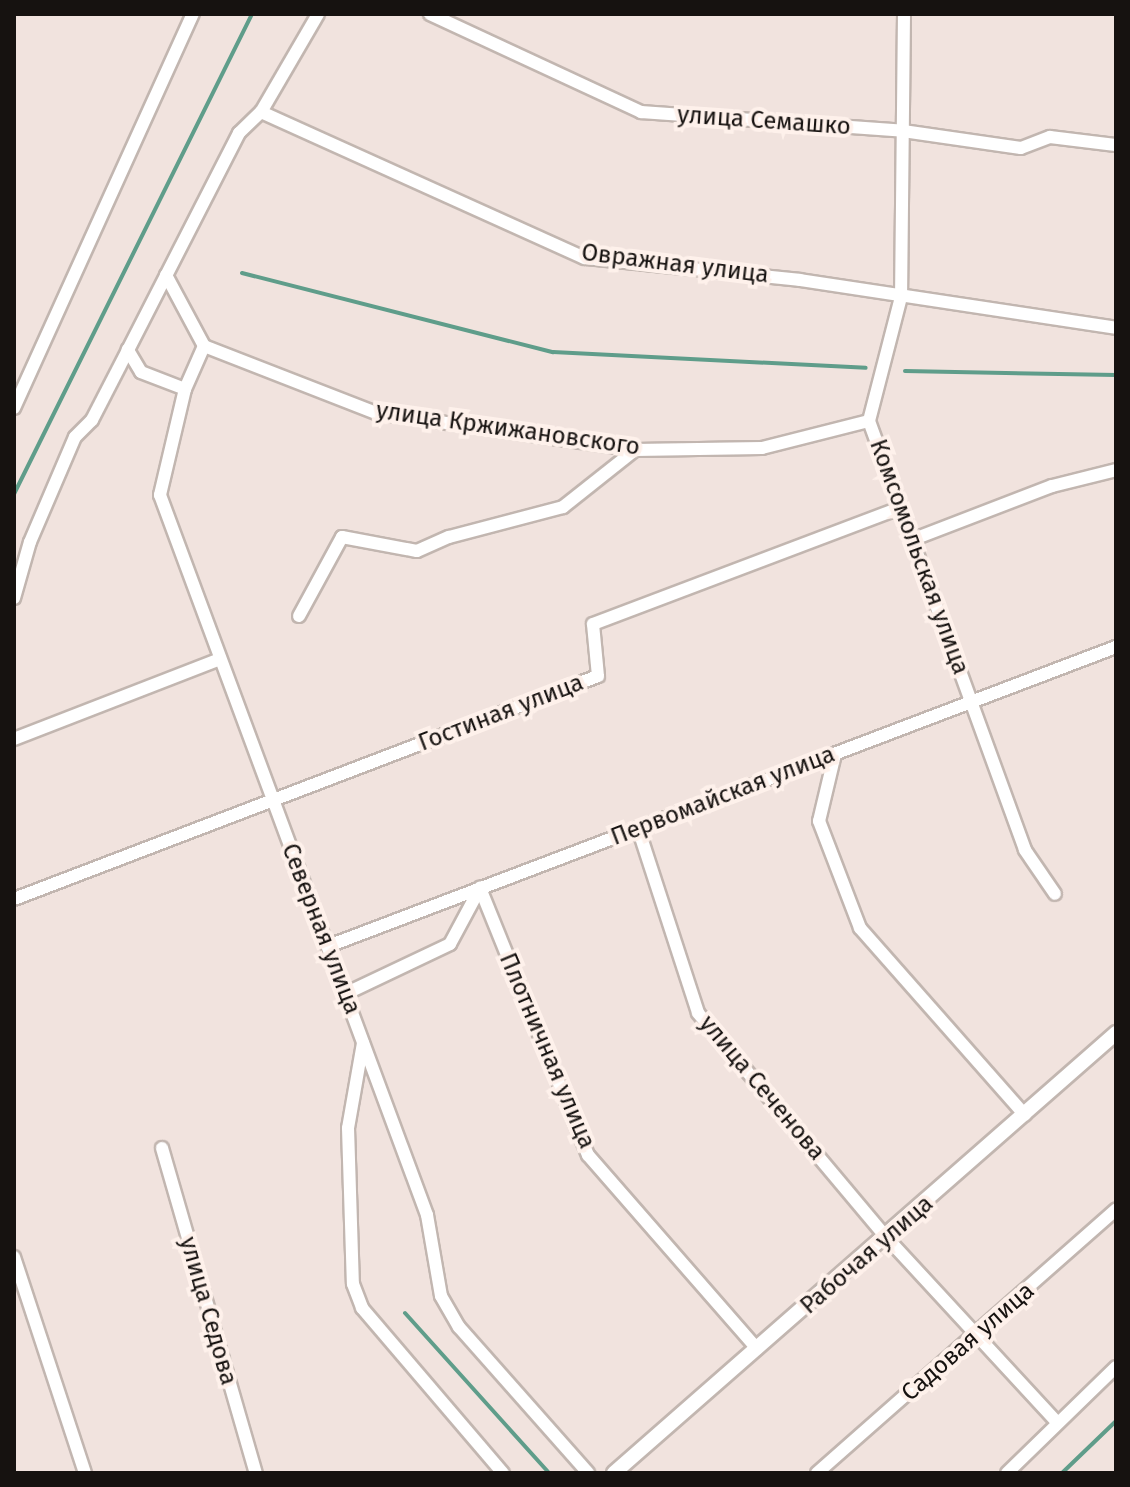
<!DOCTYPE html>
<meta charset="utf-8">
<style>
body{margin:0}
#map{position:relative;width:1130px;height:1487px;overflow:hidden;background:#f1e3de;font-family:"Fira Sans",sans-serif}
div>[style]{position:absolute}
.stream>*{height:4px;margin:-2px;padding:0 2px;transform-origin:2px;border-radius:2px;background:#5f9d8a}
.roads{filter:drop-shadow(2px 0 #c2b6b0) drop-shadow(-2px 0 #c2b6b0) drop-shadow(0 2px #c2b6b0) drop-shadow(0 -2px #c2b6b0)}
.minor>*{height:12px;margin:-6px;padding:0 6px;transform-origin:6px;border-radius:6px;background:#fff}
.tertiary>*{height:14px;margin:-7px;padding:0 7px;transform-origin:7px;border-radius:7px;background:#fff}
span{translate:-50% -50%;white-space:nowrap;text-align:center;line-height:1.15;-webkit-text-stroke:8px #fef1eb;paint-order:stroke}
.street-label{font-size:24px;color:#161210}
.frame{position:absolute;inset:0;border:16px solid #161210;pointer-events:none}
</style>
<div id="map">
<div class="stream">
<div style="left:242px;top:273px;width:321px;rotate:14.3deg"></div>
<div style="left:553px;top:352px;width:313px;rotate:2.9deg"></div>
<div style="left:905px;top:371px;width:211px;rotate:1.1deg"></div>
<div style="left:14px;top:494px;width:536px;rotate:-63.63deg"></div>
<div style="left:405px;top:1313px;width:215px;rotate:48deg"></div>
<div style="left:1062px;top:1473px;width:75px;rotate:-43.9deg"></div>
</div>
<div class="roads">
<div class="minor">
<div style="left:430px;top:14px;width:233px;rotate:24.9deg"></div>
<div style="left:641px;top:112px;width:263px;rotate:4.1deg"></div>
<div style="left:903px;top:131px;width:119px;rotate:8.2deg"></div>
<div style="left:1021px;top:148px;width:31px;rotate:-21deg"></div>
<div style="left:1050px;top:137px;width:66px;rotate:6.9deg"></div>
<div style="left:904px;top:14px;width:283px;rotate:90.6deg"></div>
<div style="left:901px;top:297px;width:128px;rotate:104.5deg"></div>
<div style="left:869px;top:421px;width:456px;rotate:70deg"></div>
<div style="left:1025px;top:850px;width:53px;rotate:55.7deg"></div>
<div style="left:261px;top:112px;width:355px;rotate:24.3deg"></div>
<div style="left:585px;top:258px;width:216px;rotate:5.8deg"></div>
<div style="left:800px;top:280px;width:320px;rotate:8.6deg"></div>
<div style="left:166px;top:275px;width:81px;rotate:61.8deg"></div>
<div style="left:204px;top:346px;width:47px;rotate:113.8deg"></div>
<div style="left:185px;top:389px;width:109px;rotate:103.3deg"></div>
<div style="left:160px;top:495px;width:768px;rotate:69.65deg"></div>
<div style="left:427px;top:1215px;width:82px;rotate:80.2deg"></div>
<div style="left:441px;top:1296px;width:36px;rotate:60deg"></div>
<div style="left:459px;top:1327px;width:195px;rotate:48.5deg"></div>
<div style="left:204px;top:346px;width:185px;rotate:21.3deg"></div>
<div style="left:376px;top:413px;width:262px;rotate:8.1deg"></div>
<div style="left:635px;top:450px;width:127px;rotate:-0.9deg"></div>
<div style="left:762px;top:448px;width:110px;rotate:-14.2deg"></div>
<div style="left:185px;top:389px;width:47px;rotate:-158.9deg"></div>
<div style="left:141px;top:372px;width:26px;rotate:-121deg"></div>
<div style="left:128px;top:350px;width:244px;rotate:-62.9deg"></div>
<div style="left:239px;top:133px;width:30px;rotate:-44deg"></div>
<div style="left:261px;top:112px;width:113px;rotate:-59.8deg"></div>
<div style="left:14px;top:408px;width:433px;rotate:-65.6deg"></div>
<div style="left:914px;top:539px;width:148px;rotate:-21deg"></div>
<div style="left:1052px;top:486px;width:66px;rotate:-14deg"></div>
<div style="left:14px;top:598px;width:58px;rotate:-74.1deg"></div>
<div style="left:30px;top:542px;width:114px;rotate:-66.8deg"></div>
<div style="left:75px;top:437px;width:24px;rotate:-45deg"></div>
<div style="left:92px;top:420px;width:79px;rotate:-62.8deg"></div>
<div style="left:299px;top:616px;width:90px;rotate:-61.4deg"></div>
<div style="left:342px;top:537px;width:76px;rotate:10.6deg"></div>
<div style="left:417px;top:551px;width:35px;rotate:-24deg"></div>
<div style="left:449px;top:537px;width:118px;rotate:-14.7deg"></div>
<div style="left:563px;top:507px;width:92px;rotate:-38.4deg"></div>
<div style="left:14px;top:739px;width:221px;rotate:-21.2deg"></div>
<div style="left:835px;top:754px;width:69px;rotate:103.4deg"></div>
<div style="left:819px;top:821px;width:115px;rotate:69deg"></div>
<div style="left:860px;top:928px;width:249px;rotate:48.6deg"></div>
<div style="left:638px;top:828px;width:194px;rotate:72deg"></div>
<div style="left:698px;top:1013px;width:294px;rotate:50deg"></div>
<div style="left:887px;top:1238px;width:249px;rotate:47.3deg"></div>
<div style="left:480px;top:888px;width:288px;rotate:68deg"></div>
<div style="left:588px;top:1155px;width:257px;rotate:48.9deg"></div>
<div style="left:14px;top:899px;width:625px;rotate:-20.9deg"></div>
<div style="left:598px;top:676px;width:52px;rotate:-95.5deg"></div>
<div style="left:593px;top:624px;width:330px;rotate:-20.7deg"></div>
<div style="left:331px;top:945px;width:840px;rotate:-20.79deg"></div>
<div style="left:347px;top:993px;width:114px;rotate:-25.4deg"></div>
<div style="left:450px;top:944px;width:64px;rotate:-61.8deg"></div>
<div style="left:363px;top:1043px;width:86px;rotate:100deg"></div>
<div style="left:348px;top:1128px;width:156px;rotate:88.2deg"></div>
<div style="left:353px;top:1284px;width:26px;rotate:69deg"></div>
<div style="left:362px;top:1308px;width:217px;rotate:49.5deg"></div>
<div style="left:162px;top:1148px;width:338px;rotate:73.9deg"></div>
<div style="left:14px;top:1257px;width:227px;rotate:71.8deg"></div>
<div style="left:817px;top:1473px;width:399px;rotate:-41.4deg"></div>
<div style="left:1007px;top:1473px;width:152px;rotate:-44.2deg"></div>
</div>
<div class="tertiary">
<div style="left:614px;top:1473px;width:668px;rotate:-41.23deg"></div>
</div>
</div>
<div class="street-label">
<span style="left:764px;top:121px;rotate:4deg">улица Семашко</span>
<span style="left:675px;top:264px;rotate:7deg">Овражная улица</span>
<span style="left:508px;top:429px;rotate:8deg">улица Кржижановского</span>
<span style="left:919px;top:557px;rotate:70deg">Комсомольская улица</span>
<span style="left:501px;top:713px;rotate:-21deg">Гостиная улица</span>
<span style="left:723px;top:796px;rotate:-21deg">Первомайская улица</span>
<span style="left:321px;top:929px;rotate:69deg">Северная улица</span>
<span style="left:547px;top:1051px;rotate:67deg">Плотничная улица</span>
<span style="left:762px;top:1088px;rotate:50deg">улица Сеченова</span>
<span style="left:867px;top:1255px;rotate:-41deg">Рабочая улица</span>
<span style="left:208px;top:1311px;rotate:74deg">улица Седова</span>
<span style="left:968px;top:1342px;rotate:-41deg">Садовая улица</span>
</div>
<div class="frame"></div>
</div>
